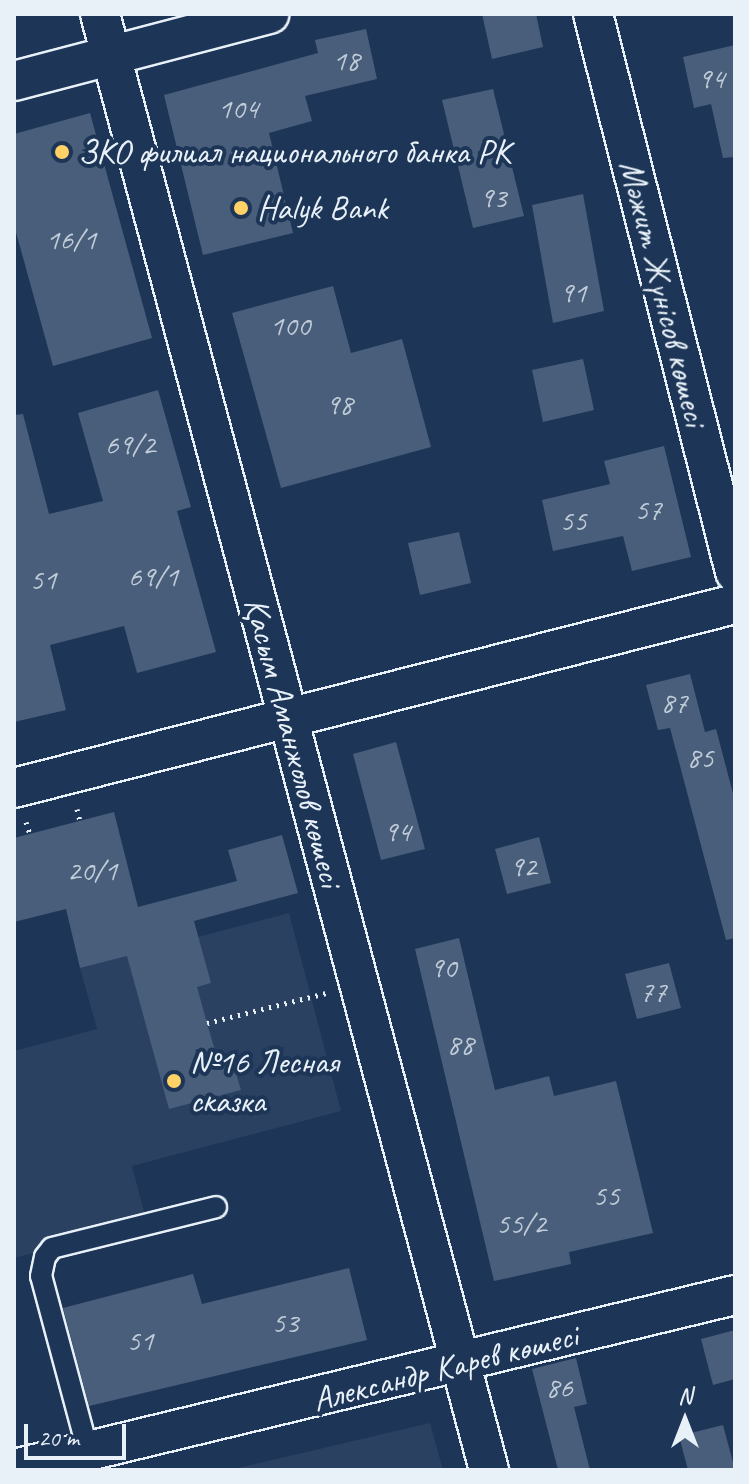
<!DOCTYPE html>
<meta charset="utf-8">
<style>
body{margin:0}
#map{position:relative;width:749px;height:1484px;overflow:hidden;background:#1d3557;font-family:Caveat,sans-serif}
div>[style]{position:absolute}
.built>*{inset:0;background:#2a4162}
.building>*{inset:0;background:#495e7a}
.path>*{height:5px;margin-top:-2.5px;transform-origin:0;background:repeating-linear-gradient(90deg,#e8f1f8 0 2px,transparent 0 8px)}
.roads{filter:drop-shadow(2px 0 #e8f1f8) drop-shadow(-2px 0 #e8f1f8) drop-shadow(0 2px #e8f1f8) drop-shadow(0 -2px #e8f1f8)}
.lane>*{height:20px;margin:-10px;padding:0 10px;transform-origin:10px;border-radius:10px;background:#1d3557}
.street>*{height:38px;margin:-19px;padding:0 19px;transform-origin:19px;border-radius:19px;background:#1d3557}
.dots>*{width:22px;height:22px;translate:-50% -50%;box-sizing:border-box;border:4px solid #1d3557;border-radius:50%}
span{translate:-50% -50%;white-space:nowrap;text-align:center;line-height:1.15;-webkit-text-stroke:8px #1d3557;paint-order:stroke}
.number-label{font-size:30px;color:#c0ccd8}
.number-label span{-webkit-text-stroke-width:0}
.poi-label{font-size:34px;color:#e8f1f8}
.left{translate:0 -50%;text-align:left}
.street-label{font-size:34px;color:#e8f1f8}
.frame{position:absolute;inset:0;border:16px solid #e8f1f8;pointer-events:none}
.north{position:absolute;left:645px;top:1380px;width:80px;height:80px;-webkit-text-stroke:6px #1d3557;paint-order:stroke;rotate:0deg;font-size:22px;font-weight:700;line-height:32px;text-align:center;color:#e8f1f8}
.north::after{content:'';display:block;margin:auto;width:28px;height:36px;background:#e8f1f8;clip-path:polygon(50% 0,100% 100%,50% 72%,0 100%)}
.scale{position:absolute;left:24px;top:1424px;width:102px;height:36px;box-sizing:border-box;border:4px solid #e8f1f8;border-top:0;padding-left:10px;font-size:24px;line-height:28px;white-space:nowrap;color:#e8f1f8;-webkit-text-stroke:6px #1d3557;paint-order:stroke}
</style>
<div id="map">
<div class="built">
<div style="clip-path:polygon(289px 913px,341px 1111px,132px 1166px,147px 1223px,14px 1258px,14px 1051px,97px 1029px,80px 968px)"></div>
<div style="clip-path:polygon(430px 1423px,443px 1470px,229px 1470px)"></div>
</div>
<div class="building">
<div style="clip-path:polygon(482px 14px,536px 14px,543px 47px,492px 59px)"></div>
<div style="clip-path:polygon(366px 29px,377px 79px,305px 96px,312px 121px,269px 133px,293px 233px,203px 255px,164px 95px,318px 53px,315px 40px)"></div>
<div style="clip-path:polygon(735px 45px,735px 157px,723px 158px,711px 104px,694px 108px,683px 57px)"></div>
<div style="clip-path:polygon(493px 89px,524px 216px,473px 228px,442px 100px)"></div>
<div style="clip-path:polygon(90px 113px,152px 338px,53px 366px,14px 225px,14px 134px)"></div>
<div style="clip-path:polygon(583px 194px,604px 311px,553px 323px,532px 205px)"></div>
<div style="clip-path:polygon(333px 286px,351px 353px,402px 339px,431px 447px,281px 488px,232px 313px)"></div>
<div style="clip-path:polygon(583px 359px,594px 410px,543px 422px,532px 370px)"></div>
<div style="clip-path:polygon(158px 390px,191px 507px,177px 511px,216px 652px,137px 673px,124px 626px,50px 645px,66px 710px,14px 722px,14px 415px,23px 414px,49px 514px,103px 501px,78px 413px)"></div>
<div style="clip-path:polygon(664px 446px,691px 557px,632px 571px,623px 536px,553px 551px,542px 500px,610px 484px,604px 461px)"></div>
<div style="clip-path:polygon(459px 532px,471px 583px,420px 595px,408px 543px)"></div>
<div style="clip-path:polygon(690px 674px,705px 732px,716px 729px,735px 801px,735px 938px,726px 940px,670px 728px,658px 730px,646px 685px)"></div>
<div style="clip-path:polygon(396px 742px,425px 849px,381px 860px,353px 754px)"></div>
<div style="clip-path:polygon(114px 812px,138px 907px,237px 881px,228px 850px,282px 835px,298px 893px,194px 921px,211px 983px,197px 987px,207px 1023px,218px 1061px,231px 1057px,241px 1090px,169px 1109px,127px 956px,80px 968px,66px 909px,14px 922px,14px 838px)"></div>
<div style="clip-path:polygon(539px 837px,551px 883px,507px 894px,495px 849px)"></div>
<div style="clip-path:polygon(459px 938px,495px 1090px,549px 1076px,554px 1096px,616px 1081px,653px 1233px,569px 1252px,571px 1264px,494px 1281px,415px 949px)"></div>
<div style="clip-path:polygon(669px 963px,681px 1008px,637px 1019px,625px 974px)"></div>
<div style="clip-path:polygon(349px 1268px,367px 1340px,89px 1406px,63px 1308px,193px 1274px,202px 1304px)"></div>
<div style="clip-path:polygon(735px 1330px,735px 1379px,713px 1385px,701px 1339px)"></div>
<div style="clip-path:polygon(576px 1358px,587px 1404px,574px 1407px,590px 1470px,558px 1470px,532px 1369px)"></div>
<div style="clip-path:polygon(723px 1425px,735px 1470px,688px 1470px,679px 1436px)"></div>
</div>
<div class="path">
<div style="left:77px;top:809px;width:12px;rotate:76deg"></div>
<div style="left:26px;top:822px;width:13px;rotate:72deg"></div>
<div style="left:207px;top:1023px;width:123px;rotate:-14.1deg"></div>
</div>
<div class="roads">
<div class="lane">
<div style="left:88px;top:1451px;width:181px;rotate:-105deg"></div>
<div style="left:41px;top:1276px;width:19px;rotate:-78deg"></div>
<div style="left:45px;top:1257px;width:11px;rotate:-52deg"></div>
<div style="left:52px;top:1248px;width:169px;rotate:-14deg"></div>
</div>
<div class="street">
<div style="left:100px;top:14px;width:1507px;rotate:75.04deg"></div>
<div style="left:593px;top:14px;width:576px;rotate:75.72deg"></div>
<div style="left:14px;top:81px;width:264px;rotate:-14.7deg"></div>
<div style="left:14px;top:788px;width:744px;rotate:-14.32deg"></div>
<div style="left:14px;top:1469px;width:742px;rotate:-13.57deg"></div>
</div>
</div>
<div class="dots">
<div style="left:62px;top:152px;background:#ffd166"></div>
<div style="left:241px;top:208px;background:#ffd166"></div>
<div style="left:174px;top:1081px;background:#ffd166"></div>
</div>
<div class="number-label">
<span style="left:346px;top:60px">18</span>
<span style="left:711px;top:78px">94</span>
<span style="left:238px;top:108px">104</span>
<span style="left:493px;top:197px">93</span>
<span style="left:71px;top:239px">16/1</span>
<span style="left:573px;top:292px">91</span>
<span style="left:290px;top:325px">100</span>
<span style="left:339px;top:404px">98</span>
<span style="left:130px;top:444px">69/2</span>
<span style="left:648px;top:509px">57</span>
<span style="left:573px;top:520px">55</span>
<span style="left:153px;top:576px">69/1</span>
<span style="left:43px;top:579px">51</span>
<span style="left:674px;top:702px">87</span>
<span style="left:700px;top:757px">85</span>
<span style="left:397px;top:831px">94</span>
<span style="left:523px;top:866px">92</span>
<span style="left:92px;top:870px">20/1</span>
<span style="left:443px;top:967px">90</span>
<span style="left:653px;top:991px">77</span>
<span style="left:460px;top:1044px">88</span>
<span style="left:606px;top:1195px">55</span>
<span style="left:521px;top:1223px">55/2</span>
<span style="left:285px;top:1322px">53</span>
<span style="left:140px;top:1340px">51</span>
<span style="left:559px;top:1387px">86</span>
</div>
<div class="poi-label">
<span class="left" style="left:78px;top:152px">ЗКО филиал национального банка РК</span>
<span class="left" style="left:257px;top:208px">Halyk Bank</span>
<span class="left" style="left:190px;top:1081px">№16 Лесная<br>сказка</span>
</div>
<div class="street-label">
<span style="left:664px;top:293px;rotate:76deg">Мәжит Жүнісов көшесі</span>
<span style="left:294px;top:742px;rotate:75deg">Қасым Аманжолов көшесі</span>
<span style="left:445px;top:1367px;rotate:-14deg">Александр Карев көшесі</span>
</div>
<div class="frame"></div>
<div class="north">N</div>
<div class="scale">20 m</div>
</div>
